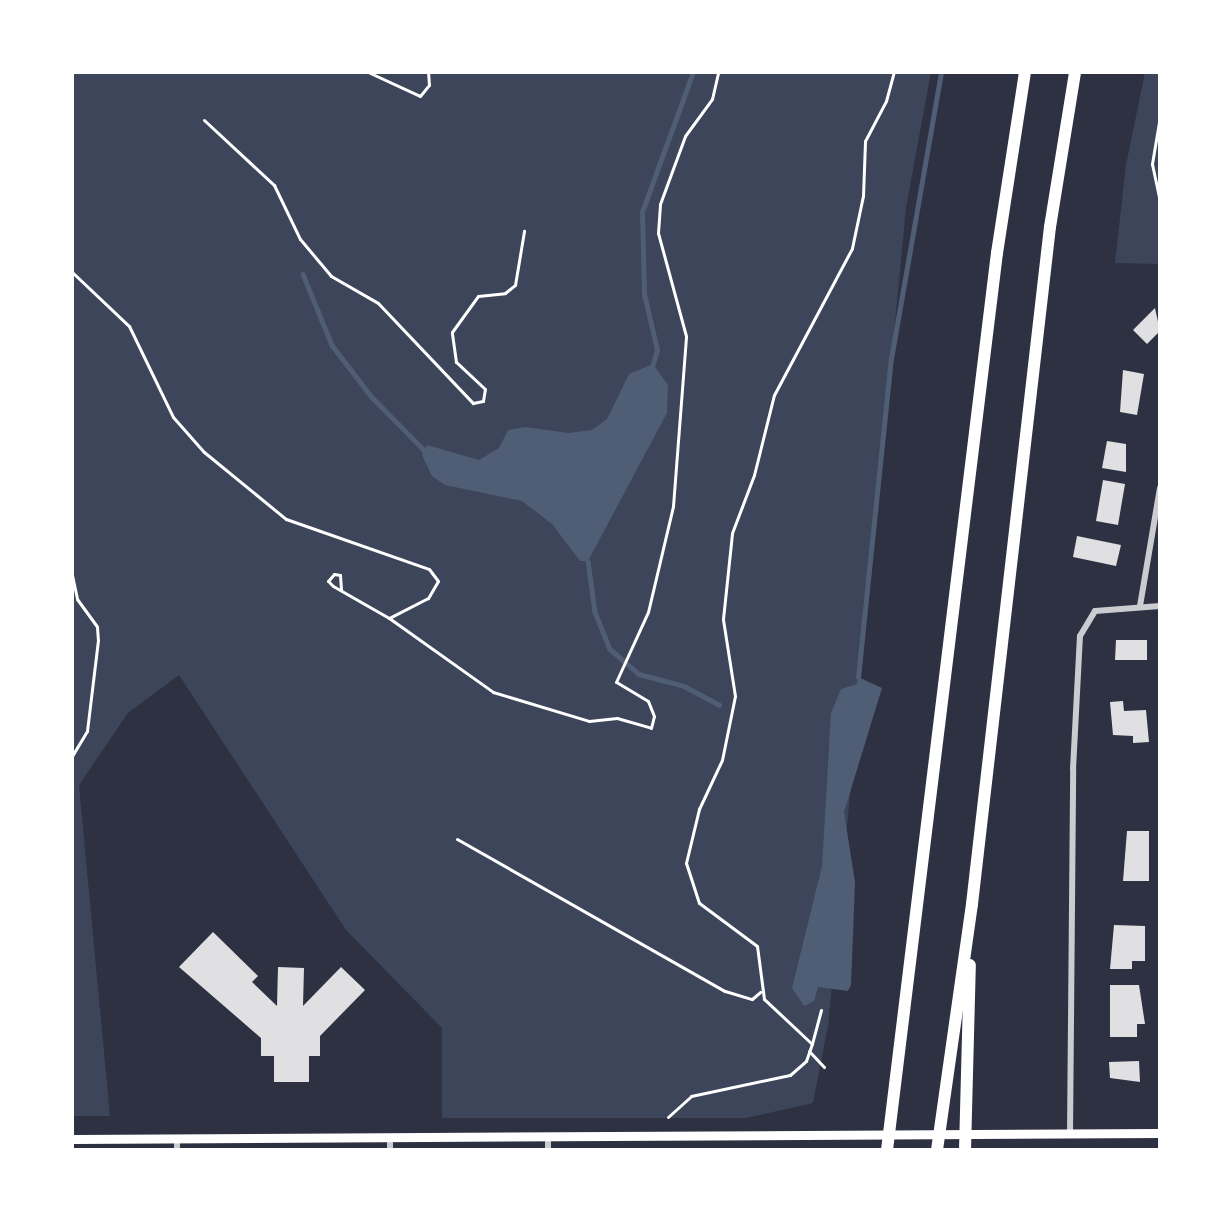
<!DOCTYPE html>
<style>
body{margin:0}
#map{position:relative;width:1232px;height:1222px;overflow:hidden;background:#2d3142;font-family:Helvetica,sans-serif}
div>[style]{position:absolute}
.green>*{inset:0;background:#3c4559}
.water>*{inset:0;background:#4f5d75}
.stream>*{height:4.5px;margin:-2.25px;padding:0 2.25px;transform-origin:2.25px;border-radius:2.25px;background:#4f5d75}
.building>*{inset:0;background:#e0e0e3}
.path>*{height:3px;margin:-1.5px;padding:0 1.5px;transform-origin:1.5px;border-radius:1.5px;background:#fff}
.minor>*{height:6px;margin:-3px;padding:0 3px;transform-origin:3px;border-radius:3px;background:#caccd0}
.secondary>*{height:9px;margin:-4.5px;padding:0 4.5px;transform-origin:4.5px;border-radius:4.5px;background:#fff}
.motorway>*{height:12px;margin:-6px;padding:0 6px;transform-origin:6px;border-radius:6px;background:#fff}
span{translate:-50% -50%;white-space:nowrap;text-align:center;line-height:1.15;-webkit-text-stroke:4.5px #fff;paint-order:stroke}
.frame{position:absolute;inset:0;border:74px solid #fff;pointer-events:none}
</style>
<div id="map">
<div class="green">
<div style="clip-path:polygon(72px 72px,931px 72px,906px 208px,828px 1026px,813px 1103px,746px 1118px,442px 1118px,442px 1028px,346px 930px,179px 675px,128px 713px,79px 785px,110px 1116px,72px 1116px)"></div>
<div style="clip-path:polygon(1145px 72px,1160px 72px,1160px 264px,1115px 263px,1126px 165px)"></div>
</div>
<div class="water">
<div style="clip-path:polygon(653px 364px,668px 385px,667px 413px,588px 561px,580px 561px,552px 524px,522px 501px,445px 485px,432px 476px,422px 455px,427px 445px,479px 460px,499px 448px,508px 430px,525px 427px,568px 433px,592px 430px,607px 419px,629px 374px)"></div>
<div style="clip-path:polygon(858px 677px,882px 688px,844px 812px,855px 882px,851px 985px,848px 991px,818px 987px,814px 1001px,804px 1006px,792px 988px,822px 866px,831px 713px,841px 689px,857px 684px)"></div>
</div>
<div class="stream">
<div style="left:303px;top:274px;width:77px;rotate:67.8deg"></div>
<div style="left:332px;top:345px;width:64px;rotate:52.6deg"></div>
<div style="left:371px;top:396px;width:76px;rotate:45.5deg"></div>
<div style="left:653px;top:364px;width:15px;rotate:-74deg"></div>
<div style="left:657px;top:350px;width:57px;rotate:-103.1deg"></div>
<div style="left:644px;top:294px;width:82px;rotate:-91.4deg"></div>
<div style="left:642px;top:212px;width:149px;rotate:-70deg"></div>
<div style="left:588px;top:561px;width:51px;rotate:82.2deg"></div>
<div style="left:595px;top:612px;width:40px;rotate:68deg"></div>
<div style="left:610px;top:649px;width:38px;rotate:41deg"></div>
<div style="left:639px;top:674px;width:47px;rotate:14.9deg"></div>
<div style="left:684px;top:686px;width:40px;rotate:28deg"></div>
<div style="left:858px;top:677px;width:320px;rotate:-84.1deg"></div>
<div style="left:891px;top:359px;width:291px;rotate:-80.1deg"></div>
</div>
<div class="building">
<div style="clip-path:polygon(1155px 308px,1160px 331px,1147px 344px,1133px 330px)"></div>
<div style="clip-path:polygon(1123px 370px,1144px 374px,1137px 415px,1120px 412px)"></div>
<div style="clip-path:polygon(1107px 441px,1126px 444px,1126px 472px,1102px 468px)"></div>
<div style="clip-path:polygon(1103px 480px,1125px 484px,1118px 525px,1096px 521px)"></div>
<div style="clip-path:polygon(1077px 536px,1121px 545px,1116px 566px,1073px 557px)"></div>
<div style="clip-path:polygon(1116px 640px,1147px 640px,1147px 660px,1115px 660px)"></div>
<div style="clip-path:polygon(1123px 701px,1124px 711px,1146px 710px,1149px 742px,1133px 743px,1133px 736px,1113px 735px,1110px 702px)"></div>
<div style="clip-path:polygon(1127px 831px,1149px 831px,1149px 881px,1123px 881px)"></div>
<div style="clip-path:polygon(1114px 925px,1145px 926px,1145px 961px,1132px 961px,1132px 969px,1110px 969px)"></div>
<div style="clip-path:polygon(213px 932px,258px 976px,252px 982px,277px 1006px,278px 967px,304px 968px,303px 1006px,341px 967px,365px 990px,320px 1036px,320px 1056px,309px 1056px,309px 1082px,274px 1082px,274px 1056px,261px 1056px,261px 1038px,179px 967px)"></div>
<div style="clip-path:polygon(1110px 985px,1139px 985px,1145px 1024px,1137px 1024px,1137px 1037px,1110px 1037px)"></div>
<div style="clip-path:polygon(1139px 1061px,1140px 1082px,1110px 1078px,1109px 1062px)"></div>
</div>
<div class="path">
<div style="left:368px;top:72px;width:57px;rotate:24.8deg"></div>
<div style="left:420px;top:96px;width:14px;rotate:-51deg"></div>
<div style="left:429px;top:85px;width:13px;rotate:-94deg"></div>
<div style="left:1160px;top:116px;width:49px;rotate:99.5deg"></div>
<div style="left:1152px;top:164px;width:40px;rotate:78deg"></div>
<div style="left:204px;top:120px;width:96px;rotate:42.9deg"></div>
<div style="left:274px;top:185px;width:60px;rotate:64.3deg"></div>
<div style="left:300px;top:239px;width:48px;rotate:50deg"></div>
<div style="left:331px;top:276px;width:54px;rotate:29.9deg"></div>
<div style="left:378px;top:303px;width:138px;rotate:46.5deg"></div>
<div style="left:473px;top:403px;width:10px;rotate:-11deg"></div>
<div style="left:483px;top:401px;width:12px;rotate:-81deg"></div>
<div style="left:485px;top:389px;width:40px;rotate:-137deg"></div>
<div style="left:456px;top:362px;width:30px;rotate:-98deg"></div>
<div style="left:452px;top:332px;width:44px;rotate:-54.2deg"></div>
<div style="left:478px;top:296px;width:27px;rotate:-6deg"></div>
<div style="left:505px;top:293px;width:13px;rotate:-39deg"></div>
<div style="left:515px;top:285px;width:55px;rotate:-80.5deg"></div>
<div style="left:72px;top:272px;width:79px;rotate:43.5deg"></div>
<div style="left:129px;top:326px;width:101px;rotate:64.2deg"></div>
<div style="left:173px;top:417px;width:47px;rotate:48.5deg"></div>
<div style="left:204px;top:452px;width:106px;rotate:39.3deg"></div>
<div style="left:286px;top:519px;width:151px;rotate:19.3deg"></div>
<div style="left:429px;top:569px;width:15px;rotate:53deg"></div>
<div style="left:438px;top:581px;width:20px;rotate:120deg"></div>
<div style="left:428px;top:598px;width:44px;rotate:152.9deg"></div>
<div style="left:389px;top:618px;width:64px;rotate:-150.3deg"></div>
<div style="left:333px;top:586px;width:7px;rotate:-135deg"></div>
<div style="left:328px;top:581px;width:9px;rotate:-49deg"></div>
<div style="left:334px;top:574px;width:6px;rotate:9deg"></div>
<div style="left:340px;top:575px;width:15px;rotate:86deg"></div>
<div style="left:72px;top:575px;width:25px;rotate:78deg"></div>
<div style="left:77px;top:599px;width:34px;rotate:54deg"></div>
<div style="left:97px;top:627px;width:13px;rotate:86deg"></div>
<div style="left:98px;top:640px;width:92px;rotate:96.9deg"></div>
<div style="left:87px;top:731px;width:29px;rotate:121deg"></div>
<div style="left:389px;top:618px;width:128px;rotate:35.4deg"></div>
<div style="left:493px;top:692px;width:100px;rotate:16.8deg"></div>
<div style="left:589px;top:721px;width:28px;rotate:-6deg"></div>
<div style="left:617px;top:718px;width:35px;rotate:16deg"></div>
<div style="left:651px;top:728px;width:12px;rotate:-76deg"></div>
<div style="left:654px;top:716px;width:16px;rotate:-112deg"></div>
<div style="left:648px;top:701px;width:37px;rotate:-149deg"></div>
<div style="left:616px;top:682px;width:77px;rotate:-65.4deg"></div>
<div style="left:648px;top:612px;width:109px;rotate:-76.7deg"></div>
<div style="left:673px;top:506px;width:170px;rotate:-85.6deg"></div>
<div style="left:686px;top:336px;width:107px;rotate:-105.2deg"></div>
<div style="left:658px;top:233px;width:29px;rotate:-86deg"></div>
<div style="left:660px;top:204px;width:72px;rotate:-69.8deg"></div>
<div style="left:685px;top:136px;width:46px;rotate:-53.9deg"></div>
<div style="left:712px;top:99px;width:28px;rotate:-77deg"></div>
<div style="left:457px;top:839px;width:308px;rotate:29.6deg"></div>
<div style="left:725px;top:991px;width:28px;rotate:17deg"></div>
<div style="left:752px;top:999px;width:11px;rotate:-41deg"></div>
<div style="left:821px;top:1010px;width:35px;rotate:105deg"></div>
<div style="left:812px;top:1044px;width:66px;rotate:-136.8deg"></div>
<div style="left:764px;top:999px;width:53px;rotate:-97.5deg"></div>
<div style="left:757px;top:946px;width:72px;rotate:-143.4deg"></div>
<div style="left:699px;top:903px;width:42px;rotate:-108deg"></div>
<div style="left:686px;top:863px;width:56px;rotate:-76.5deg"></div>
<div style="left:699px;top:809px;width:54px;rotate:-64.9deg"></div>
<div style="left:722px;top:760px;width:65px;rotate:-78.5deg"></div>
<div style="left:735px;top:696px;width:78px;rotate:-98.9deg"></div>
<div style="left:723px;top:619px;width:86px;rotate:-84deg"></div>
<div style="left:732px;top:533px;width:62px;rotate:-69.2deg"></div>
<div style="left:754px;top:475px;width:82px;rotate:-76deg"></div>
<div style="left:774px;top:395px;width:166px;rotate:-62deg"></div>
<div style="left:852px;top:248px;width:53px;rotate:-78.1deg"></div>
<div style="left:863px;top:196px;width:55px;rotate:-87.9deg"></div>
<div style="left:865px;top:141px;width:45px;rotate:-62.3deg"></div>
<div style="left:886px;top:101px;width:30px;rotate:-75deg"></div>
<div style="left:809px;top:1051px;width:22px;rotate:47deg"></div>
<div style="left:668px;top:1117px;width:31px;rotate:-42deg"></div>
<div style="left:691px;top:1096px;width:101px;rotate:-12deg"></div>
<div style="left:790px;top:1075px;width:21px;rotate:-41deg"></div>
<div style="left:806px;top:1061px;width:18px;rotate:-71deg"></div>
</div>
<div class="minor">
<div style="left:1140px;top:606px;width:120px;rotate:-80.4deg"></div>
<div style="left:1070px;top:1134px;width:365px;rotate:-89.5deg"></div>
<div style="left:1073px;top:769px;width:133px;rotate:-87deg"></div>
<div style="left:1080px;top:636px;width:29px;rotate:-59deg"></div>
<div style="left:1095px;top:611px;width:65px;rotate:-4.4deg"></div>
<div style="left:390px;top:1137px;width:13px;rotate:90deg"></div>
<div style="left:548px;top:1137px;width:13px;rotate:90deg"></div>
<div style="left:177px;top:1138px;width:12px;rotate:90deg"></div>
</div>
<div class="secondary">
<div style="left:72px;top:1139px;width:1088px;rotate:-0.32deg"></div>
</div>
<div class="motorway">
<div style="left:887px;top:1150px;width:904px;rotate:-83.01deg"></div>
<div style="left:997px;top:253px;width:183px;rotate:-81.2deg"></div>
<div style="left:937px;top:1150px;width:248px;rotate:-81.9deg"></div>
<div style="left:972px;top:904px;width:681px;rotate:-83.43deg"></div>
<div style="left:1050px;top:227px;width:157px;rotate:-80.8deg"></div>
<div style="left:965px;top:1150px;width:185px;rotate:-88.5deg"></div>
</div>
<div class="frame"></div>
</div>
